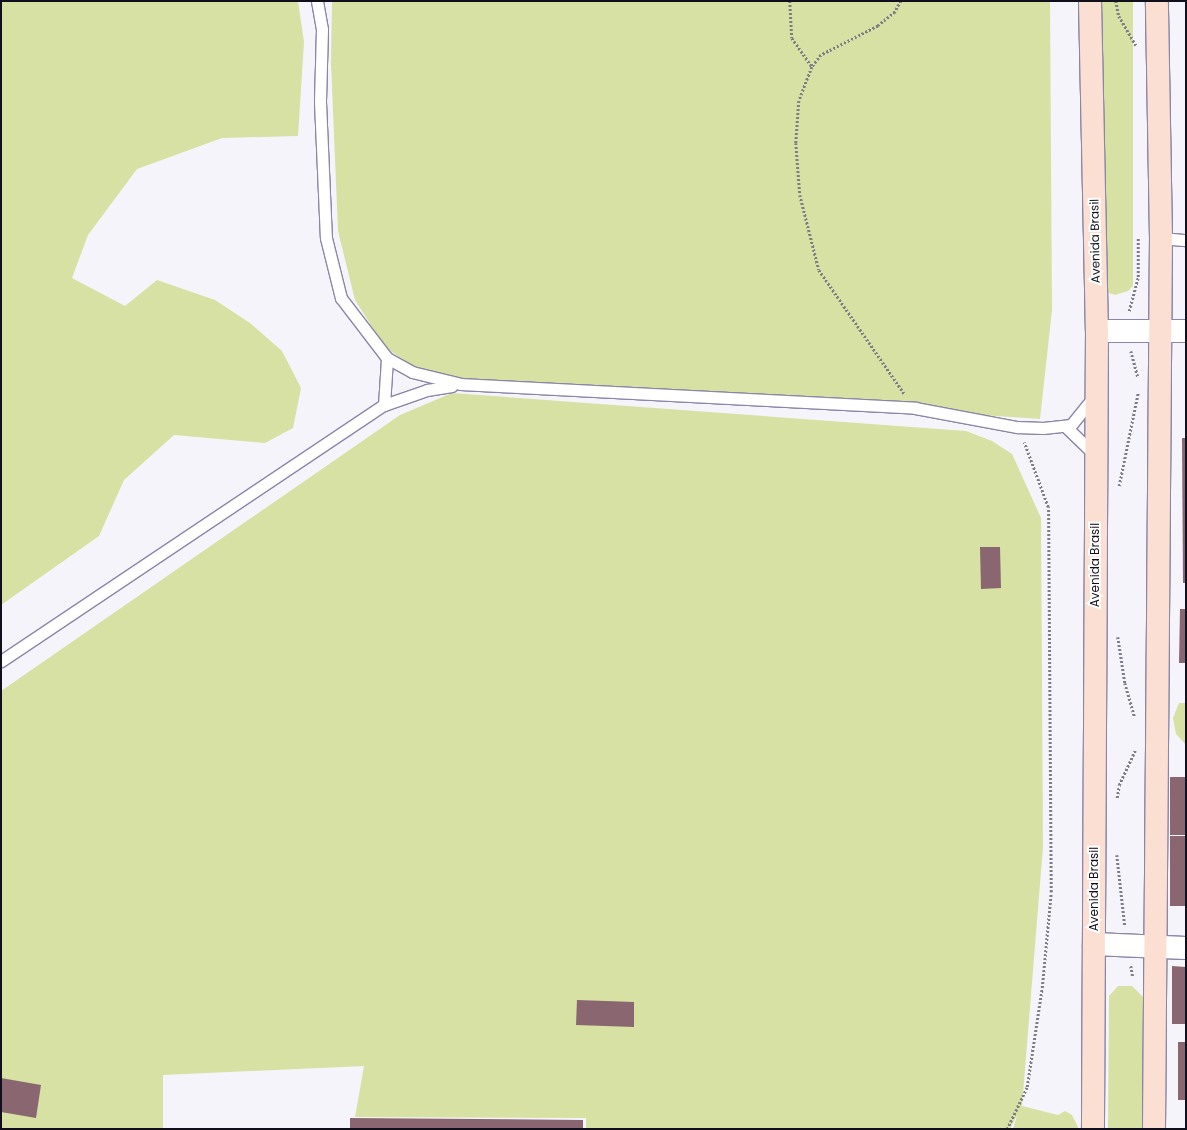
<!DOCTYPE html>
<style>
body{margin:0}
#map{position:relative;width:1187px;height:1130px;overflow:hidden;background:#f5f4fb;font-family:Poppins,sans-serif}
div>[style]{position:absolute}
.green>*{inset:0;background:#d6e1a3}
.building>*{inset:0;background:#8a6671}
.path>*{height:2.5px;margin-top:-1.25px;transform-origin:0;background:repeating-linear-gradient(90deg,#7e7c86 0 2px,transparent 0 4px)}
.roads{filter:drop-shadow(1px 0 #8b86a7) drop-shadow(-1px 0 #8b86a7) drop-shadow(0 1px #8b86a7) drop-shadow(0 -1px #8b86a7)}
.service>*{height:11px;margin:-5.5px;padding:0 5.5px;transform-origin:5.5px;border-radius:5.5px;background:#fff}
.minor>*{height:22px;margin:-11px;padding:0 11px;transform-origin:11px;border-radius:11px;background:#fff}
.primary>*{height:22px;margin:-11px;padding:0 11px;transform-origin:11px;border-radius:11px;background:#fcdfd3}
span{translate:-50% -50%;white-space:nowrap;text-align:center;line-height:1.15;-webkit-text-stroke:4px #fff;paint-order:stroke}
.street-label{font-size:12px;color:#110f1b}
.frame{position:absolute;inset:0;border:2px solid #110f1b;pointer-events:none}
</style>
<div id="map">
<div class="green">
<div style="clip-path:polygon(1px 1px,298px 1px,304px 42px,298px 136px,222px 138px,137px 169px,88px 235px,72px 278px,125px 306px,157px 280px,215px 300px,250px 323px,282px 351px,301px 388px,293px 428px,265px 443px,174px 435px,124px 480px,99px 536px,1px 605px)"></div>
<div style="clip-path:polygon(332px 1px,1050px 1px,1052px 310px,1040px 419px,470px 380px,419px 371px,385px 347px,355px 300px,338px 231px,331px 63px)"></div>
<div style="clip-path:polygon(1096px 1px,1133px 1px,1133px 286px,1128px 291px,1115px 295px,1103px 291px)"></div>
<div style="clip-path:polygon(452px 393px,966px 431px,992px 441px,1012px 454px,1041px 518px,1043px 847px,1022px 1106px,1058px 1115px,1065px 1111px,1072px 1115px,1079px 1129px,1013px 1129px,1017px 1115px,1010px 1129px,586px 1129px,586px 1118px,355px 1117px,364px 1066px,163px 1075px,163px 1129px,1px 1129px,1px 691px,400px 415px)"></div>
<div style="clip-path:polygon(1179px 703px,1186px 703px,1186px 745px,1176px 734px,1173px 718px)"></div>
<div style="clip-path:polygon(1118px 986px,1132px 986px,1145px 999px,1144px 1129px,1108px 1129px,1109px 996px)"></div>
</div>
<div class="building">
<div style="clip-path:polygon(1182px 438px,1186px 438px,1186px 583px,1183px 583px)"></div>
<div style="clip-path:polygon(980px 547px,1000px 547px,1001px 588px,981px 589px)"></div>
<div style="clip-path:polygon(1180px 609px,1186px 609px,1186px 663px,1179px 663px)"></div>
<div style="clip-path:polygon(1170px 777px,1186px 777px,1186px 835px,1170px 835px)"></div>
<div style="clip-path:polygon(1170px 836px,1186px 836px,1186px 906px,1170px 906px)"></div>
<div style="clip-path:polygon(1172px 966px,1186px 967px,1186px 1024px,1172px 1024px)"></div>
<div style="clip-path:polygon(577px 1000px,634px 1002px,634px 1027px,576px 1025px)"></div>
<div style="clip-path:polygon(1178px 1042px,1186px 1042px,1186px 1100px,1178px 1100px)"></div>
<div style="clip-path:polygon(1px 1078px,41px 1085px,36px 1118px,1px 1112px)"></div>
<div style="clip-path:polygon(350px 1118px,583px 1120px,583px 1129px,350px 1129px)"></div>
</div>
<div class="path">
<div style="left:790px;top:1px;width:37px;rotate:87deg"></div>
<div style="left:792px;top:38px;width:35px;rotate:55deg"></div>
<div style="left:901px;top:1px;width:13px;rotate:119deg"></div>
<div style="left:895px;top:12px;width:22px;rotate:141deg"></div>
<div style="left:878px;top:26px;width:64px;rotate:153deg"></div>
<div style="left:821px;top:55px;width:15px;rotate:127deg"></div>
<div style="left:812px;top:67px;width:36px;rotate:111deg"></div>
<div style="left:799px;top:101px;width:42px;rotate:94.1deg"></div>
<div style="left:796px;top:143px;width:52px;rotate:85.6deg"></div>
<div style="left:800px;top:195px;width:77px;rotate:75.8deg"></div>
<div style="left:819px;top:270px;width:150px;rotate:55.4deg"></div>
<div style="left:1116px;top:1px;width:15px;rotate:79deg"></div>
<div style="left:1119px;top:16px;width:34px;rotate:60deg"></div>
<div style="left:1129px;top:311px;width:35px;rotate:-75deg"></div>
<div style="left:1138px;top:277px;width:40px;rotate:-90deg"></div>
<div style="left:1131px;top:351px;width:27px;rotate:75deg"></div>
<div style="left:1119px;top:486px;width:95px;rotate:-78.5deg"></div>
<div style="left:1118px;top:637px;width:47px;rotate:81.3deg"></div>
<div style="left:1125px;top:683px;width:36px;rotate:74deg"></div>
<div style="left:1117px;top:798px;width:13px;rotate:-81deg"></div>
<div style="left:1119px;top:785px;width:38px;rotate:-65deg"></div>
<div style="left:1117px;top:855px;width:71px;rotate:83.6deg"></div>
<div style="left:1131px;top:966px;width:11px;rotate:80deg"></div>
<div style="left:1007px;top:1129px;width:47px;rotate:-64.5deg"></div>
<div style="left:1027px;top:1087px;width:100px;rotate:-81.4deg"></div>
<div style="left:1042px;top:988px;width:96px;rotate:-84.6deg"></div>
<div style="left:1051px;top:892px;width:385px;rotate:-90.4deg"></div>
<div style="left:1048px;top:507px;width:69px;rotate:-110.3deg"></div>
</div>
<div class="roads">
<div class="service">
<div style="left:317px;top:1px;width:28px;rotate:80deg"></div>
<div style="left:322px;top:29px;width:73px;rotate:91.6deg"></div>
<div style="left:320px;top:102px;width:136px;rotate:87.5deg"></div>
<div style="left:326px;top:238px;width:62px;rotate:76deg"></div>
<div style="left:341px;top:298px;width:76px;rotate:52.5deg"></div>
<div style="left:387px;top:358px;width:29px;rotate:29deg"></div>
<div style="left:412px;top:372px;width:50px;rotate:13.8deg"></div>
<div style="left:461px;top:384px;width:455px;rotate:3deg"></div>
<div style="left:915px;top:408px;width:104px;rotate:10.6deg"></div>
<div style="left:1017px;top:427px;width:26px;rotate:2deg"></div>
<div style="left:1043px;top:428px;width:28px;rotate:-6deg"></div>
<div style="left:1071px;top:425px;width:35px;rotate:-51deg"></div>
<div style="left:1161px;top:238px;width:25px;rotate:5deg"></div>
<div style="left:384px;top:405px;width:47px;rotate:-86.3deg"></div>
<div style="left:1066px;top:427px;width:40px;rotate:44deg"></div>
<div style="left:1px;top:661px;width:461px;rotate:-33.8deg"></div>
<div style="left:384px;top:405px;width:46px;rotate:-19.2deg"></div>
<div style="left:427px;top:390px;width:25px;rotate:-9deg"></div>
</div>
<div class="minor">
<div style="left:1097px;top:331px;width:89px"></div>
<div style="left:1094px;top:944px;width:92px;rotate:2.5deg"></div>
</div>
<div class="primary">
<div style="left:1090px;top:1px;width:330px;rotate:88.8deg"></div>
<div style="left:1097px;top:331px;width:798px;rotate:90.29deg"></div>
<div style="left:1154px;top:1129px;width:891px;rotate:-89.55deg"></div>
<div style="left:1161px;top:238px;width:237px;rotate:-91deg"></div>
</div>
</div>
<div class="street-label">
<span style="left:1095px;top:241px;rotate:-91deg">Avenida Brasil</span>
<span style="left:1095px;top:565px;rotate:-90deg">Avenida Brasil</span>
<span style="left:1094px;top:889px;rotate:-90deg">Avenida Brasil</span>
</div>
<div class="frame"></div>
</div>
